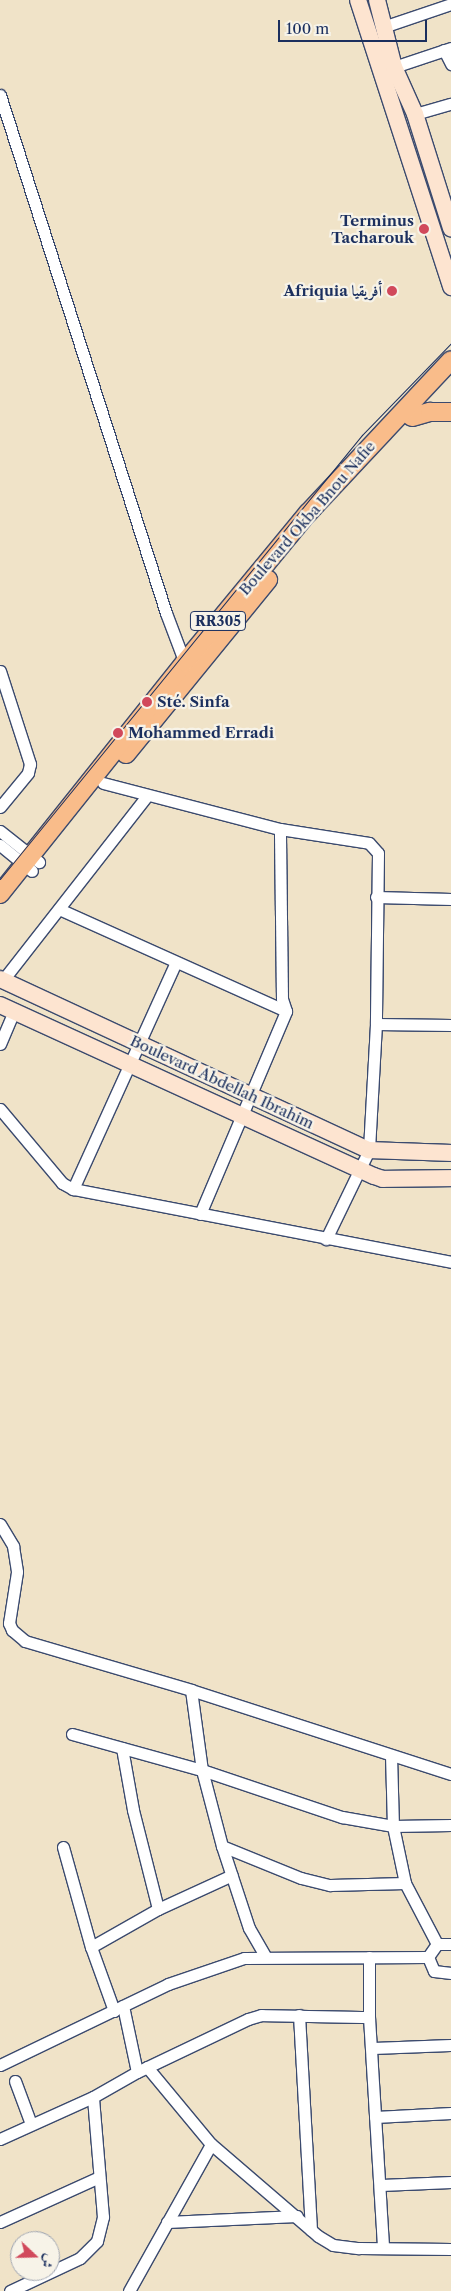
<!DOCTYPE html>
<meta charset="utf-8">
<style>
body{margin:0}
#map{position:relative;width:451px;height:2291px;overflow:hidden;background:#f0e3c8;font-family:"Libre Caslon Text",Amiri,serif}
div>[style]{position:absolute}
.roads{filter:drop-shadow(1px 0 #3b4a6e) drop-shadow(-1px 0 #3b4a6e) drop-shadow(0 1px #3b4a6e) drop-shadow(0 -1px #3b4a6e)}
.street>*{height:11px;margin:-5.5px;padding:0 5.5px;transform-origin:5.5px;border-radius:5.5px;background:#fff}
.secondary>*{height:16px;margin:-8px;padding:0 8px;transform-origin:8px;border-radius:8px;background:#fde4d0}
.primary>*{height:18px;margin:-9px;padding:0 9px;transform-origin:9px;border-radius:9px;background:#f9bc8a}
.tram>*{height:1px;margin:-0.5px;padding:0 0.5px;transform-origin:0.5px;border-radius:0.5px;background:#1b2f5e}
.dots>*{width:14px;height:14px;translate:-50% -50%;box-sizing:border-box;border:2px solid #f7f3e8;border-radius:50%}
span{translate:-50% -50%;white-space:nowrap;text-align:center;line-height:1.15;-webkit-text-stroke:4.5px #f7f3e8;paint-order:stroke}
.shield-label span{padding:1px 4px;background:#f7f3e8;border:1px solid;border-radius:4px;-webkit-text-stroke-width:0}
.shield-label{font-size:14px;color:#1b2f5e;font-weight:700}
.poi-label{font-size:15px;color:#1b2f5e;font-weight:700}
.right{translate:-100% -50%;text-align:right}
.left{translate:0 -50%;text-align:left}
.street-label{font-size:15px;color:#1b2f5e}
.north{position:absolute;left:10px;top:2231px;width:50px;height:50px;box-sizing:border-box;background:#f7f3e8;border:1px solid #9fa5b1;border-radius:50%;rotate:111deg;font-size:14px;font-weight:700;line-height:20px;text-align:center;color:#1b2f5e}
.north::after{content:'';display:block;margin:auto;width:18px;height:22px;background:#d1495b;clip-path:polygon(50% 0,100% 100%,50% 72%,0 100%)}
.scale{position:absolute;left:278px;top:20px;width:149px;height:22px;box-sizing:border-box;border:2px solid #1b2f5e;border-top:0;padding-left:6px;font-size:15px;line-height:18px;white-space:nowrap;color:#1b2f5e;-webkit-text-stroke:4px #f7f3e8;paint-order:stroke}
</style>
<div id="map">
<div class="roads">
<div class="street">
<div style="left:386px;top:26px;width:69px;rotate:-18.7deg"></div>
<div style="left:444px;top:50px;width:16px;rotate:63deg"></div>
<div style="left:394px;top:67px;width:60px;rotate:-18.4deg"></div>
<div style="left:0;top:95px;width:544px;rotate:72.23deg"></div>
<div style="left:166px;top:613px;width:57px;rotate:69.3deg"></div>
<div style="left:415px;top:114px;width:37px;rotate:-16deg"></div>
<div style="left:0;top:671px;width:98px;rotate:72.1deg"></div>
<div style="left:30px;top:764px;width:9px;rotate:103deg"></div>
<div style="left:28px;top:773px;width:44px;rotate:129.5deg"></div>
<div style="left:103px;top:783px;width:183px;rotate:14.6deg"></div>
<div style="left:280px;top:829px;width:90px;rotate:8.9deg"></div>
<div style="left:369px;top:843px;width:13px;rotate:48deg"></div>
<div style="left:378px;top:853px;width:171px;rotate:90.7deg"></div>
<div style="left:376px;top:1024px;width:126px;rotate:93.2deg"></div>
<div style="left:369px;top:1150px;width:99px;rotate:115.8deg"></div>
<div style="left:0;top:831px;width:50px;rotate:38.5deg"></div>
<div style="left:0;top:845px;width:41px;rotate:39.1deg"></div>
<div style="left:376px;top:897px;width:75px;rotate:1.5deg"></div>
<div style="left:59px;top:909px;width:249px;rotate:24.2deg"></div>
<div style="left:3px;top:980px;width:234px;rotate:-52deg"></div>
<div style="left:376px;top:1024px;width:75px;rotate:0.8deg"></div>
<div style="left:0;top:1044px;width:36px;rotate:-67deg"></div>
<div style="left:0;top:1109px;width:97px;rotate:50deg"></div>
<div style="left:62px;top:1183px;width:13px;rotate:29deg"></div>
<div style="left:73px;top:1189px;width:385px;rotate:10.9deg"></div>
<div style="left:73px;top:1189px;width:249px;rotate:-65.6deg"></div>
<div style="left:200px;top:1214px;width:220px;rotate:-67deg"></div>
<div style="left:286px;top:1011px;width:13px;rotate:-108deg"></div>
<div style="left:282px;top:999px;width:170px;rotate:-90.7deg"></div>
<div style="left:0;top:1524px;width:26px;rotate:59deg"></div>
<div style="left:13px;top:1546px;width:26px;rotate:81deg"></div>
<div style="left:17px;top:1572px;width:52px;rotate:98.9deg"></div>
<div style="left:9px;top:1623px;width:8px;rotate:67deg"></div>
<div style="left:12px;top:1630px;width:17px;rotate:40deg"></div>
<div style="left:25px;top:1641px;width:173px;rotate:16.4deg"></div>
<div style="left:191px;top:1690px;width:273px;rotate:17.9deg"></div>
<div style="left:191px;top:1690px;width:81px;rotate:82.2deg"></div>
<div style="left:202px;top:1770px;width:79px;rotate:75.3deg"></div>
<div style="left:222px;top:1846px;width:86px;rotate:71.8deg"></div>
<div style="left:249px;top:1928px;width:32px;rotate:60deg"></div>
<div style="left:72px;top:1734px;width:135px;rotate:15.5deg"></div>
<div style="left:202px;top:1770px;width:148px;rotate:18.6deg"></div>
<div style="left:342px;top:1817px;width:52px;rotate:10deg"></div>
<div style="left:393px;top:1826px;width:58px;rotate:-1deg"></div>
<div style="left:122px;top:1748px;width:63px;rotate:79.9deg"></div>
<div style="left:133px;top:1810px;width:102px;rotate:75.8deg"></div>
<div style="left:391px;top:1755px;width:71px;rotate:88.4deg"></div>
<div style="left:393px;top:1826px;width:58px;rotate:78.1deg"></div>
<div style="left:405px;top:1883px;width:69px;rotate:62.3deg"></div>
<div style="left:222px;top:1846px;width:85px;rotate:22.1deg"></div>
<div style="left:301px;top:1878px;width:30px;rotate:14deg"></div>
<div style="left:330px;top:1885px;width:75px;rotate:-1.5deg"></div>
<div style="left:63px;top:1847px;width:104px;rotate:74.4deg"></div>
<div style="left:91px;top:1947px;width:68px;rotate:70.2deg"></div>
<div style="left:451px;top:1944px;width:14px;rotate:180deg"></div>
<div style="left:437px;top:1944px;width:16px;rotate:125deg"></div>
<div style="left:428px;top:1957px;width:15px;rotate:67deg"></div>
<div style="left:434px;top:1971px;width:17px;rotate:7deg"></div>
<div style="left:91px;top:1947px;width:77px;rotate:-29.6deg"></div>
<div style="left:158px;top:1909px;width:81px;rotate:-24.7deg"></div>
<div style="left:369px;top:1957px;width:60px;rotate:90deg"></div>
<div style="left:369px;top:2017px;width:230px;rotate:86.5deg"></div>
<div style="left:123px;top:2006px;width:67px;rotate:78deg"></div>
<div style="left:299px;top:2015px;width:215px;rotate:86.8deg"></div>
<div style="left:372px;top:2048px;width:79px;rotate:-2.2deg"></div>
<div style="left:0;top:2065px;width:187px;rotate:-25.7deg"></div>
<div style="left:168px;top:1984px;width:80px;rotate:-18.9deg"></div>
<div style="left:244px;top:1958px;width:184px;rotate:-0.3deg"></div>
<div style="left:147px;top:2067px;width:100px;rotate:50.3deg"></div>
<div style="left:211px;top:2144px;width:141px;rotate:40.7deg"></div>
<div style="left:318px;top:2236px;width:17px;rotate:31deg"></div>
<div style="left:333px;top:2245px;width:26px;rotate:7deg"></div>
<div style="left:359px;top:2248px;width:92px;rotate:0.6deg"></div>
<div style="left:15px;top:2081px;width:46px;rotate:69.6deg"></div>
<div style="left:375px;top:2117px;width:76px;rotate:-3deg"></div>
<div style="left:0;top:2139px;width:102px;rotate:-24.3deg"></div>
<div style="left:93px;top:2097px;width:51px;rotate:-29.6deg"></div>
<div style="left:137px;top:2072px;width:123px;rotate:-25.5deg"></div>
<div style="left:248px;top:2019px;width:14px;rotate:-17deg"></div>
<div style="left:261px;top:2015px;width:108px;rotate:1.1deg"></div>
<div style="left:381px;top:2185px;width:70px;rotate:-2.5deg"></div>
<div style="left:0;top:2222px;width:109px;rotate:-24.4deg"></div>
<div style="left:167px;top:2222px;width:130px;rotate:-2.6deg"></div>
<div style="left:10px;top:2291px;width:77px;rotate:-25.2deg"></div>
<div style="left:80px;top:2258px;width:24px;rotate:-45deg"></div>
<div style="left:97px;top:2241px;width:25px;rotate:-76deg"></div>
<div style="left:103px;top:2217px;width:120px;rotate:-94.8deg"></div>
<div style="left:129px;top:2291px;width:168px;rotate:-60.8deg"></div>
</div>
<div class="secondary">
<div style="left:358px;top:0;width:302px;rotate:72deg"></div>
<div style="left:377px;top:0;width:69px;rotate:75.8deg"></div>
<div style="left:394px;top:67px;width:51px;rotate:65.9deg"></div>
<div style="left:415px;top:114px;width:120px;rotate:72.5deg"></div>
<div style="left:0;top:979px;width:407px;rotate:24.9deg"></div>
<div style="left:369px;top:1150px;width:82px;rotate:2.1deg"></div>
<div style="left:0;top:1005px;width:411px;rotate:24.6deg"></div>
<div style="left:374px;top:1176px;width:9px;rotate:18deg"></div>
<div style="left:383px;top:1179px;width:68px;rotate:-0.8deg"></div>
</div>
<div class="primary">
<div style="left:412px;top:417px;width:19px;rotate:-16deg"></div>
<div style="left:430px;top:412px;width:21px"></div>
<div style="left:126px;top:754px;width:225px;rotate:-50.8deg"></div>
<div style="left:0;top:894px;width:297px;rotate:-51.4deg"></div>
<div style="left:185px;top:662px;width:193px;rotate:-50.5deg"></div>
<div style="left:308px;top:513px;width:209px;rotate:-46.9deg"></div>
</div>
</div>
<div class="tram">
<div style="left:0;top:879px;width:573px;rotate:-50.81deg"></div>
<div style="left:362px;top:435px;width:128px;rotate:-45.9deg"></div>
</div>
<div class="dots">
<div style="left:424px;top:229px;background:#d1495b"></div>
<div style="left:392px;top:291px;background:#d1495b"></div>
<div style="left:147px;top:702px;background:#d1495b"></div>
<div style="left:118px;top:733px;background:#d1495b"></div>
</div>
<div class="shield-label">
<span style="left:218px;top:621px">RR305</span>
</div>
<div class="poi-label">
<span class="right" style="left:414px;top:229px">Terminus<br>Tacharouk</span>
<span class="right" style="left:382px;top:291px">Afriquia أفريقيا</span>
<span class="left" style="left:157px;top:702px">Sté. Sinfa</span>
<span class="left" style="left:128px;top:733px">Mohammed Erradi</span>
</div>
<div class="street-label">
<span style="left:307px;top:518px;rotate:-49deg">Boulevard Okba Bnou Nafie</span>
<span style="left:222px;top:1082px;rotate:25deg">Boulevard Abdellah Ibrahim</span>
</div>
<div class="north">ش</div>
<div class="scale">100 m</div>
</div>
